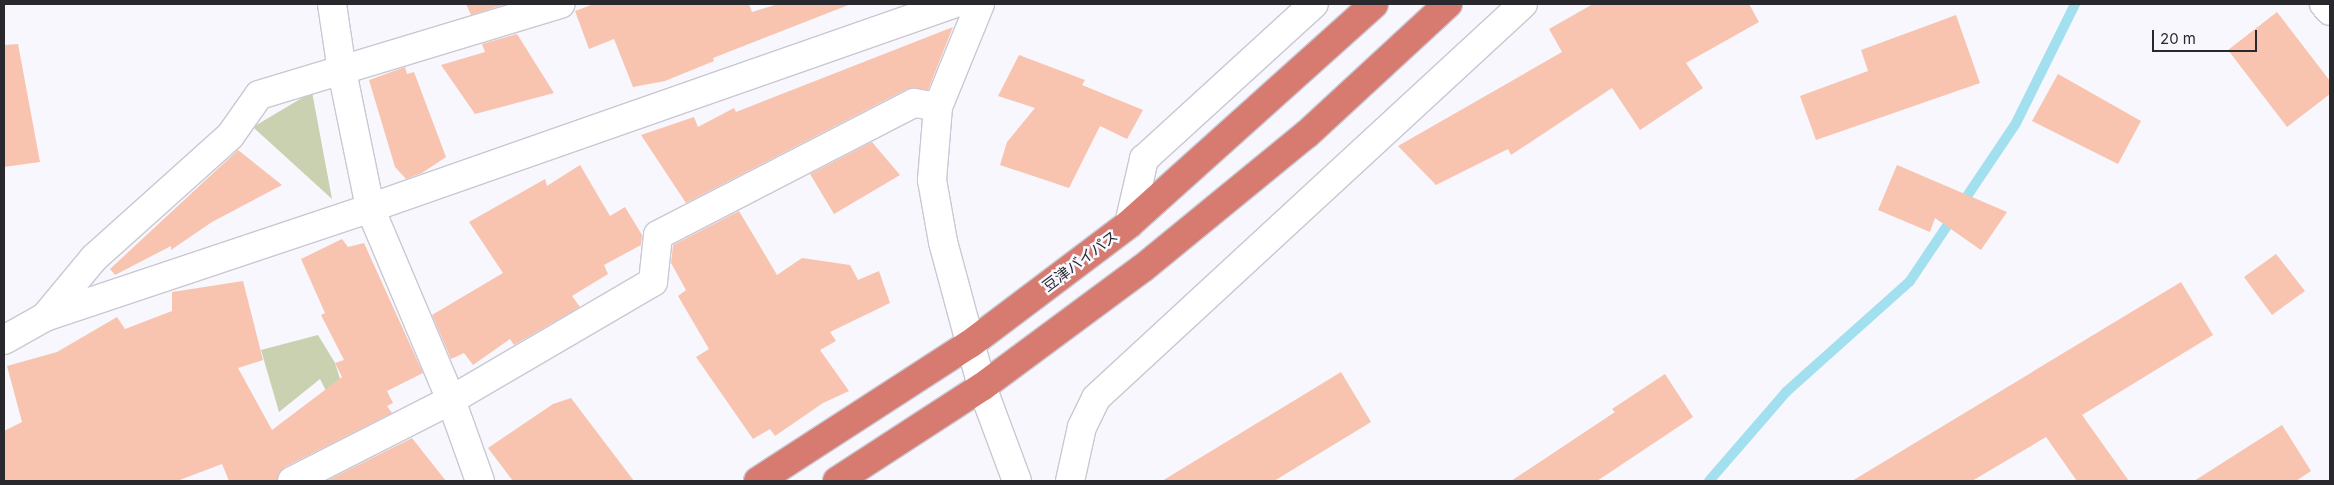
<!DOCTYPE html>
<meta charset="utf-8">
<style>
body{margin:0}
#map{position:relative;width:2334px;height:485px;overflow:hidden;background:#f7f7fd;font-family:Inter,"Noto Sans JP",sans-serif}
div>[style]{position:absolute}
.green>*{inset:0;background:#c9d1b1}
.stream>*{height:10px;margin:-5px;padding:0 5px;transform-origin:5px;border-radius:5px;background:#a2dfef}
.building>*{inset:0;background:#f8c4b0}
.roads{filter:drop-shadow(1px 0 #c9c8d3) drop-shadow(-1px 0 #c9c8d3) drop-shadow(0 1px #c9c8d3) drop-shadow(0 -1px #c9c8d3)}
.minor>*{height:28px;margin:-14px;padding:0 14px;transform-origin:14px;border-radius:14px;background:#fff}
.highway>*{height:28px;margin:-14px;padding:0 14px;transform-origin:14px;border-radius:14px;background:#d77a6f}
span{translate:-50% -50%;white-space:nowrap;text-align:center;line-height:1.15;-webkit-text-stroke:5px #f7f7fd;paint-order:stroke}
.street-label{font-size:15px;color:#29292d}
.frame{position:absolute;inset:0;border:5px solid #29292d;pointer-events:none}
.scale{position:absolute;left:2152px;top:30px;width:105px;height:22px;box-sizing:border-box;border:2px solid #29292d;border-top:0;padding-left:6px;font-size:15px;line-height:18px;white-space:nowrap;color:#29292d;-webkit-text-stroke:4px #f7f7fd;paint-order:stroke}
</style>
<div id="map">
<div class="green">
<div style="clip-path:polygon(312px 92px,332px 199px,253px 127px)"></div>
<div style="clip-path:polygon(318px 335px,335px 363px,348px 404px,335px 408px,320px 379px,279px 412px,261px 350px)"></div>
</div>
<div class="stream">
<div style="left:1709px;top:481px;width:118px;rotate:-49.1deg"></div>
<div style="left:1786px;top:392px;width:166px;rotate:-41.8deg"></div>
<div style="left:1910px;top:281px;width:190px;rotate:-56.1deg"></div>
<div style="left:2016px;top:123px;width:133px;rotate:-63.6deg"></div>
</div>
<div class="building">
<div style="clip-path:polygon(466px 4px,506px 4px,471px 15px)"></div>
<div style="clip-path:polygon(594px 4px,749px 4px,752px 12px,778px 4px,851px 4px,713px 58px,714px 61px,665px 81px,633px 87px,614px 39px,589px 49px,575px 11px)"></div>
<div style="clip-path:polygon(1593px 4px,1749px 4px,1759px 22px,1686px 63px,1703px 88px,1640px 130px,1612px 88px,1511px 155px,1508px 149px,1436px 185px,1398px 146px,1562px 52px,1549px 29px)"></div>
<div style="clip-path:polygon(2277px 12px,2330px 81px,2330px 94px,2287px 127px,2228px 50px)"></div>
<div style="clip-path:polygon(1956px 15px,1980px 83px,1816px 140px,1800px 96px,1868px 71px,1861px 50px)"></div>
<div style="clip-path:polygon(953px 27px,928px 90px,907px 89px,686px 203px,641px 135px,694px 117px,698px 127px,734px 108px,736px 112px)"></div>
<div style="clip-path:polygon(517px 34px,554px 93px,475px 114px,441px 65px,485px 52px,482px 44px)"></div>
<div style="clip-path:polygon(18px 44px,40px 162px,4px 167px,4px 45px)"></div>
<div style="clip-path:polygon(1019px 55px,1085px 80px,1082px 85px,1143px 110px,1127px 139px,1100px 126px,1069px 188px,1000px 165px,1007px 142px,1035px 108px,998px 96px)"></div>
<div style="clip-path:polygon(405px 67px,407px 74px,414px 72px,446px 157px,422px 173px,406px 179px,395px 167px,369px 80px)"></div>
<div style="clip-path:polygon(2058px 74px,2141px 121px,2118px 164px,2032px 121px)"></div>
<div style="clip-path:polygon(872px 142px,900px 175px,834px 214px,810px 174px)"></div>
<div style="clip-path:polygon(238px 150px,282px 185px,212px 222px,171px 250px,171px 246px,115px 275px,110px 269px)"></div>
<div style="clip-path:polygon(580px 165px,610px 216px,625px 207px,642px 235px,641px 245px,604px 265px,608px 274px,572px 296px,580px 307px,514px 345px,510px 339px,473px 365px,464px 353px,451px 359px,432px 315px,503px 273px,469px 222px,545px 179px,547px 186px)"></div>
<div style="clip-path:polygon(1897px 165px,2007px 212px,1981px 250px,1935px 218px,1930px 232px,1878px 210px)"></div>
<div style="clip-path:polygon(739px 211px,777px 275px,802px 258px,850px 265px,858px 280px,879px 271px,890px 303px,830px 332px,836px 341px,820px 350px,849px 391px,823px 403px,775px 436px,770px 429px,753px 439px,696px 357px,709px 349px,678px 296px,686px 290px,671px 263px,673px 245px)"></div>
<div style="clip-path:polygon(342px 239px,348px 247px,364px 243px,423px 373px,387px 391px,393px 403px,387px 406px,392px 413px,285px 467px,277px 481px,229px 481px,222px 464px,177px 481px,4px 481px,4px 431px,22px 422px,7px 366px,57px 352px,117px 317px,125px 329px,172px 311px,172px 292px,243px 281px,263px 360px,238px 368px,272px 430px,342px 377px,335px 363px,344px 360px,321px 315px,325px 313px,301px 259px)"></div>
<div style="clip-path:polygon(2276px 254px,2305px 291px,2272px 315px,2244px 277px)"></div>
<div style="clip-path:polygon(2181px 282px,2213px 335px,2082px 415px,2129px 481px,2077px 481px,2046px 437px,1972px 481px,1852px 481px)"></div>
<div style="clip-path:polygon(1341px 372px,1371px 422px,1274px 481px,1162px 481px)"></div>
<div style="clip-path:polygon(1665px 374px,1693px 417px,1597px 481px,1511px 481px,1615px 412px,1612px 409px)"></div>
<div style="clip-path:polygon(571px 398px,634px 481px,513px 481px,488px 448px,553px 404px)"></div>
<div style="clip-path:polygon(2282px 425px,2311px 471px,2296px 481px,2194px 481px)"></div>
<div style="clip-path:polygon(412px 438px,446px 481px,326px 481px)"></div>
</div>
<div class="roads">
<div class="minor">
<div style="left:332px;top:4px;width:68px;rotate:81.5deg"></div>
<div style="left:342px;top:71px;width:140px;rotate:78.4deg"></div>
<div style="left:370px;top:208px;width:208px;rotate:67.1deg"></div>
<div style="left:451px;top:400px;width:86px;rotate:70.3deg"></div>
<div style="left:980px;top:4px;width:111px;rotate:112.2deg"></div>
<div style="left:938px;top:107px;width:73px;rotate:94.7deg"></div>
<div style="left:932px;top:180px;width:63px;rotate:79.9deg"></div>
<div style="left:943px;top:242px;width:150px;rotate:74.9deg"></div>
<div style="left:982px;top:387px;width:100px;rotate:69.6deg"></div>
<div style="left:2324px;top:4px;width:9px;rotate:49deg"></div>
<div style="left:1129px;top:224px;width:67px;rotate:-77deg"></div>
<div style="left:1144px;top:159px;width:230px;rotate:-42.4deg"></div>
<div style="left:45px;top:317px;width:77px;rotate:-50.3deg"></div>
<div style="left:94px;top:258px;width:183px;rotate:-41.9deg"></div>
<div style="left:230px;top:136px;width:50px;rotate:-54.7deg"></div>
<div style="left:259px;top:95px;width:315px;rotate:-16.8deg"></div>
<div style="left:4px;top:340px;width:47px;rotate:-29.3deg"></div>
<div style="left:45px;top:317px;width:343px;rotate:-18.5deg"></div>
<div style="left:370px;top:208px;width:618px;rotate:-19.29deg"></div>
<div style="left:292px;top:481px;width:178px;rotate:-27deg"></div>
<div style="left:451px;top:400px;width:234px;rotate:-30.3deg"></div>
<div style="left:653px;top:282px;width:47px;rotate:-83.9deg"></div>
<div style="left:658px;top:235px;width:288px;rotate:-27.3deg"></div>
<div style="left:914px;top:103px;width:24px;rotate:9deg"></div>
<div style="left:1070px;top:481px;width:55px;rotate:-77.5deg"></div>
<div style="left:1082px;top:427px;width:32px;rotate:-64deg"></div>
<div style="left:1096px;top:398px;width:581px;rotate:-42.7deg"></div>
</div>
<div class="highway">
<div style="left:758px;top:481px;width:252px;rotate:-32.9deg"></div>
<div style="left:970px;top:344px;width:199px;rotate:-37deg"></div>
<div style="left:1129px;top:224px;width:329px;rotate:-41.9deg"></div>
<div style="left:837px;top:481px;width:173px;rotate:-33deg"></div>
<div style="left:982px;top:387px;width:200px;rotate:-36.5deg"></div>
<div style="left:1143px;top:268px;width:212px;rotate:-39.3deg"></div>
<div style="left:1307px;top:134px;width:192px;rotate:-42.7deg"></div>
</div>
</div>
<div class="street-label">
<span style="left:1080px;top:261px;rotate:-37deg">豆津バイパス</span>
</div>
<div class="frame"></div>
<div class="scale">20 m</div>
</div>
